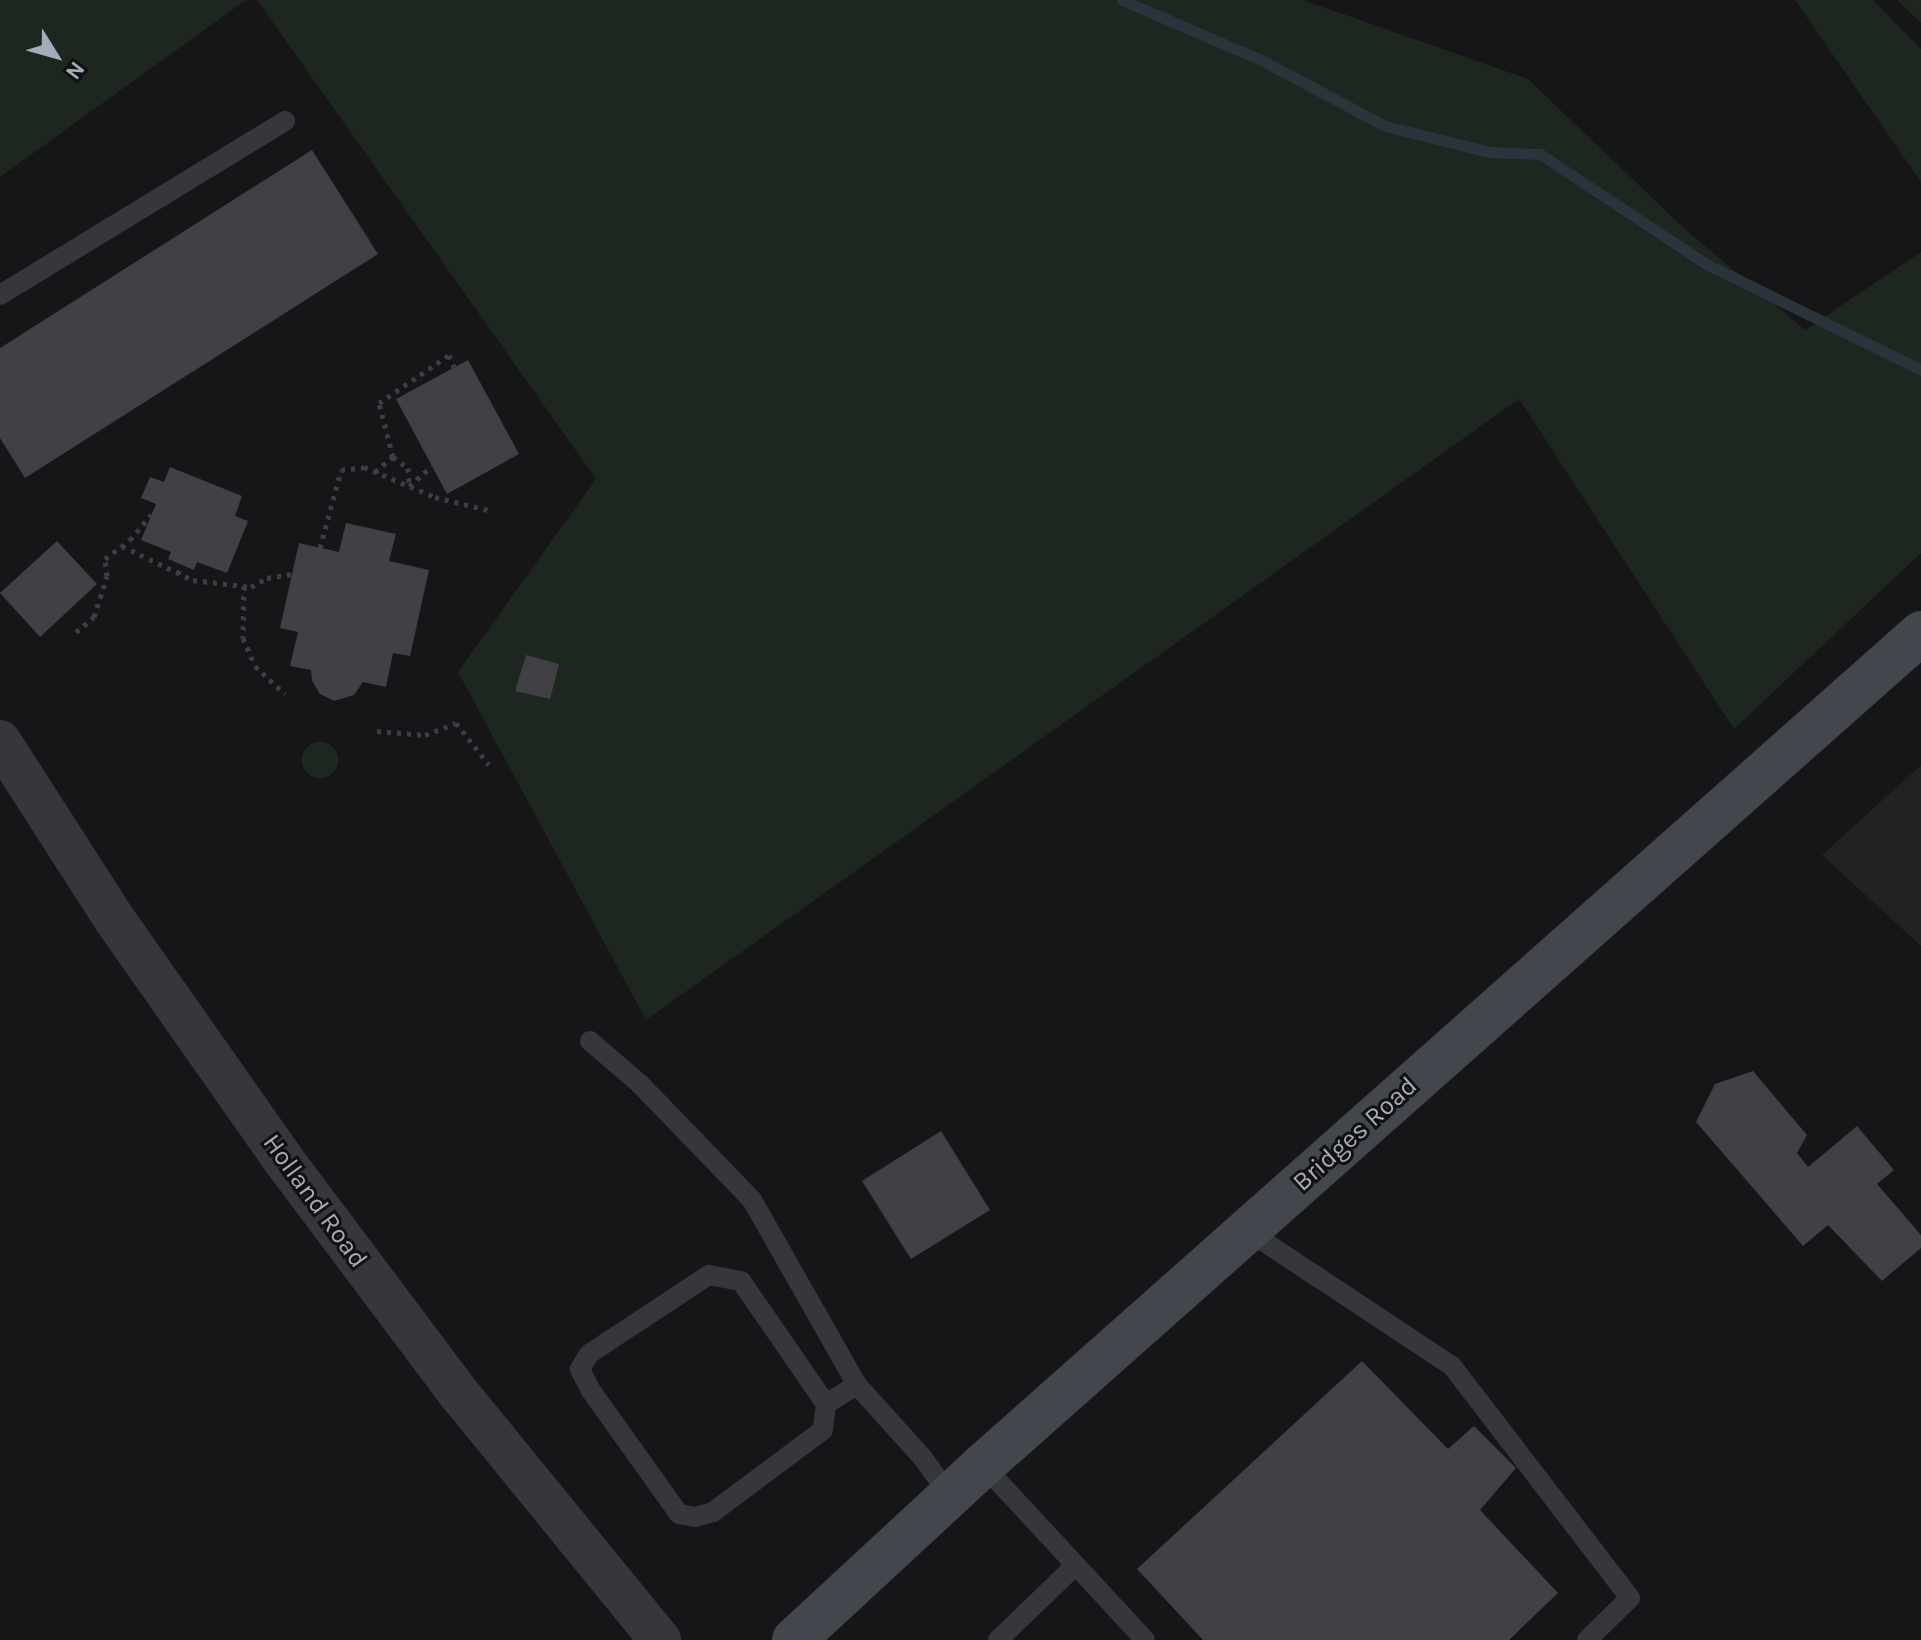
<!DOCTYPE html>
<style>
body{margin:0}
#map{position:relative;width:1921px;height:1640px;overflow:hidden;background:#161618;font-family:Karla,sans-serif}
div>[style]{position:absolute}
.built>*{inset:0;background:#222225}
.green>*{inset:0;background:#1d261f}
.round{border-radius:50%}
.stream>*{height:11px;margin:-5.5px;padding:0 5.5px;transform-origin:5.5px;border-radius:5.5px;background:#2b343d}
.building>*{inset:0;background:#404045}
.path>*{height:5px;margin-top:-2.5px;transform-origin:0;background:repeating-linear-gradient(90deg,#3c3e44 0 4px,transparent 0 10px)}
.lane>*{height:20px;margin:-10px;padding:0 10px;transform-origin:10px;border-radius:10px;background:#36373d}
.street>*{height:42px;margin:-21px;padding:0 21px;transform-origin:21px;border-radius:21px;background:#36373d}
.secondary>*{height:44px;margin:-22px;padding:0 22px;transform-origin:22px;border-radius:22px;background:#44464e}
span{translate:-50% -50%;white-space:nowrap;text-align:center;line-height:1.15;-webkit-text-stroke:6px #111113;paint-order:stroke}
.street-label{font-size:26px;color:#a7abb9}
.north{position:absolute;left:16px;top:16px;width:80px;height:80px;-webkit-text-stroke:6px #111113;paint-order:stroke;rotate:127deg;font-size:22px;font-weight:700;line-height:32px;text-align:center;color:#a7abb9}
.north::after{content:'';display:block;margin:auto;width:28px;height:36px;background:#a7abb9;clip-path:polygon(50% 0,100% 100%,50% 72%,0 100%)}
</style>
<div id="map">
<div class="built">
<div style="clip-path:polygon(1921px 765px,1921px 946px,1822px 855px)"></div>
</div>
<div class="green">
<div style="clip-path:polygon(0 0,246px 0,0 177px)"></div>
<div style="clip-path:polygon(257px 0,1303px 0,1528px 79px,1687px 231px,1805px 330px,1921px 252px,1921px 553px,1734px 729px,1519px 399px,646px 1020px,458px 672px,596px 479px)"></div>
<div style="clip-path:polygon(1795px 0,1873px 0,1921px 49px,1921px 182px)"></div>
<div style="clip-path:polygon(1897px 0,1921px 0,1921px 23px)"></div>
<div class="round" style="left:302px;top:742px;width:36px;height:36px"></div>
</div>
<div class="stream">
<div style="left:1122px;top:0;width:151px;rotate:23.3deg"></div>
<div style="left:1261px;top:60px;width:140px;rotate:28deg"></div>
<div style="left:1385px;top:126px;width:107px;rotate:14deg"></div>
<div style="left:1489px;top:152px;width:51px;rotate:2.2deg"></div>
<div style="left:1540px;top:154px;width:199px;rotate:33.5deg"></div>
<div style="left:1706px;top:264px;width:240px;rotate:26.2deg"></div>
</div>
<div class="building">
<div style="clip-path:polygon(312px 150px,378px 254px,25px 478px,0 438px,0 348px)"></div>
<div style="clip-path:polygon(468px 360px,519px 454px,447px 494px,396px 399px)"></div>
<div style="clip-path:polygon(170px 467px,242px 496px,235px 516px,248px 521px,227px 573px,197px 562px,194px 570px,168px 559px,171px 552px,141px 540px,156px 504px,141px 498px,150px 477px,164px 482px)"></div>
<div style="clip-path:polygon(346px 523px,396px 534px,389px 561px,429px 570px,410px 656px,393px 653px,386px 687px,363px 682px,354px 695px,334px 701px,320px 694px,312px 681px,311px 670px,290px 666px,298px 632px,280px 628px,299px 543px,339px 552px)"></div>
<div style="clip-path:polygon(57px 541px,97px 584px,40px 637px,0 593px)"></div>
<div style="clip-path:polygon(526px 655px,559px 664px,550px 699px,515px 691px)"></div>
<div style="clip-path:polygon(1753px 1071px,1807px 1135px,1797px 1153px,1808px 1167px,1857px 1126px,1894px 1170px,1877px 1184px,1921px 1235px,1921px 1248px,1882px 1281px,1828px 1225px,1803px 1246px,1696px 1122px,1715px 1084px)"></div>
<div style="clip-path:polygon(941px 1131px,990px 1210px,911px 1259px,862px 1181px)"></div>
<div style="clip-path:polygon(1362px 1361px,1448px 1449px,1474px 1426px,1516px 1468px,1480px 1510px,1558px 1593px,1509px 1640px,1203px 1640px,1137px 1569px)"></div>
</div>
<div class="path">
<div style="left:393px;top:457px;width:56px;rotate:-104.5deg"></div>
<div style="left:379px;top:403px;width:85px;rotate:-34.4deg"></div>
<div style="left:449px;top:355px;width:13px;rotate:67deg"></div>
<div style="left:375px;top:472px;width:23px;rotate:-40deg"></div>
<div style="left:393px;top:457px;width:19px;rotate:36deg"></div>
<div style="left:408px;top:468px;width:18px;rotate:87deg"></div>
<div style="left:409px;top:486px;width:30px;rotate:-41deg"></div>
<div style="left:122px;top:546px;width:79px;rotate:25.6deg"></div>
<div style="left:193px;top:580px;width:58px;rotate:6.9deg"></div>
<div style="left:251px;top:587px;width:18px;rotate:-29deg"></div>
<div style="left:267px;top:578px;width:25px;rotate:-9deg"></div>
<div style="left:320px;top:548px;width:81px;rotate:-74.9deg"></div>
<div style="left:341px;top:470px;width:23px;rotate:-7deg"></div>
<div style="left:364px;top:467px;width:77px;rotate:22.9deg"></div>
<div style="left:435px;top:497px;width:59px;rotate:13.8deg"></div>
<div style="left:178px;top:574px;width:10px;rotate:-73deg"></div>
<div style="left:244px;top:586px;width:52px;rotate:91.1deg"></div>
<div style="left:243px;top:638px;width:30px;rotate:67deg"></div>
<div style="left:255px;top:666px;width:41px;rotate:43deg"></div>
<div style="left:76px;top:632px;width:23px;rotate:-40deg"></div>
<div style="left:94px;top:617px;width:43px;rotate:-72.4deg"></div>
<div style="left:107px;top:576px;width:17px;rotate:-97deg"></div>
<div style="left:105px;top:559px;width:31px;rotate:-37deg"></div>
<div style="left:130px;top:540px;width:33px;rotate:-50deg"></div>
<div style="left:377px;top:731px;width:48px;rotate:4.8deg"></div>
<div style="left:425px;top:735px;width:33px;rotate:-21deg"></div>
<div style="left:456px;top:723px;width:53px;rotate:51.8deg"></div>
</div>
<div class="lane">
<div style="left:0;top:295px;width:334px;rotate:-31.4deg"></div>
<div style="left:590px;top:1041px;width:66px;rotate:40.7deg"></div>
<div style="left:640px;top:1084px;width:161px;rotate:46deg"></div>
<div style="left:752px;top:1200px;width:213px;rotate:60.4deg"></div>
<div style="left:1248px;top:1231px;width:245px;rotate:33.5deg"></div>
<div style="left:1452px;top:1366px;width:292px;rotate:52.5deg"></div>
<div style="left:1630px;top:1598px;width:60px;rotate:135.7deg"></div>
<div style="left:709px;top:1275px;width:33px;rotate:11deg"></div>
<div style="left:741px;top:1281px;width:150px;rotate:55.4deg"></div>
<div style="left:826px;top:1404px;width:26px;rotate:97deg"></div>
<div style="left:823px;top:1430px;width:137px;rotate:143.3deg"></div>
<div style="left:713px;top:1512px;width:18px;rotate:164deg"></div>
<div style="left:696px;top:1517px;width:17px;rotate:-170deg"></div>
<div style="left:679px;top:1514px;width:153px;rotate:-125.5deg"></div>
<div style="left:590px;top:1389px;width:22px;rotate:-117deg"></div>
<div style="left:580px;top:1369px;width:17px;rotate:-59deg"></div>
<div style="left:589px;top:1354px;width:144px;rotate:-33.4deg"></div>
<div style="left:826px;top:1404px;width:36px;rotate:-32deg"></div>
<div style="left:857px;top:1385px;width:98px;rotate:47.9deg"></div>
<div style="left:923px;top:1458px;width:47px;rotate:54.6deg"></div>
<div style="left:983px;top:1465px;width:238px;rotate:47.2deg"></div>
<div style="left:998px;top:1640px;width:107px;rotate:-43.9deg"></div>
</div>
<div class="street">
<div style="left:0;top:741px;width:213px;rotate:57.3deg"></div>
<div style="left:115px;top:920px;width:291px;rotate:54.9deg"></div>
<div style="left:282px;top:1158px;width:298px;rotate:53.1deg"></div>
<div style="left:461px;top:1396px;width:315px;rotate:50.8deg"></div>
</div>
<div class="secondary">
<div style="left:794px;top:1640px;width:258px;rotate:-42.8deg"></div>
<div style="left:983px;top:1465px;width:1254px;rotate:-41.57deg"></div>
</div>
<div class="street-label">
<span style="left:1355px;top:1134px;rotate:-42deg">Bridges Road</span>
<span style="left:315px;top:1201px;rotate:54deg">Holland Road</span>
</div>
<div class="north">N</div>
</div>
